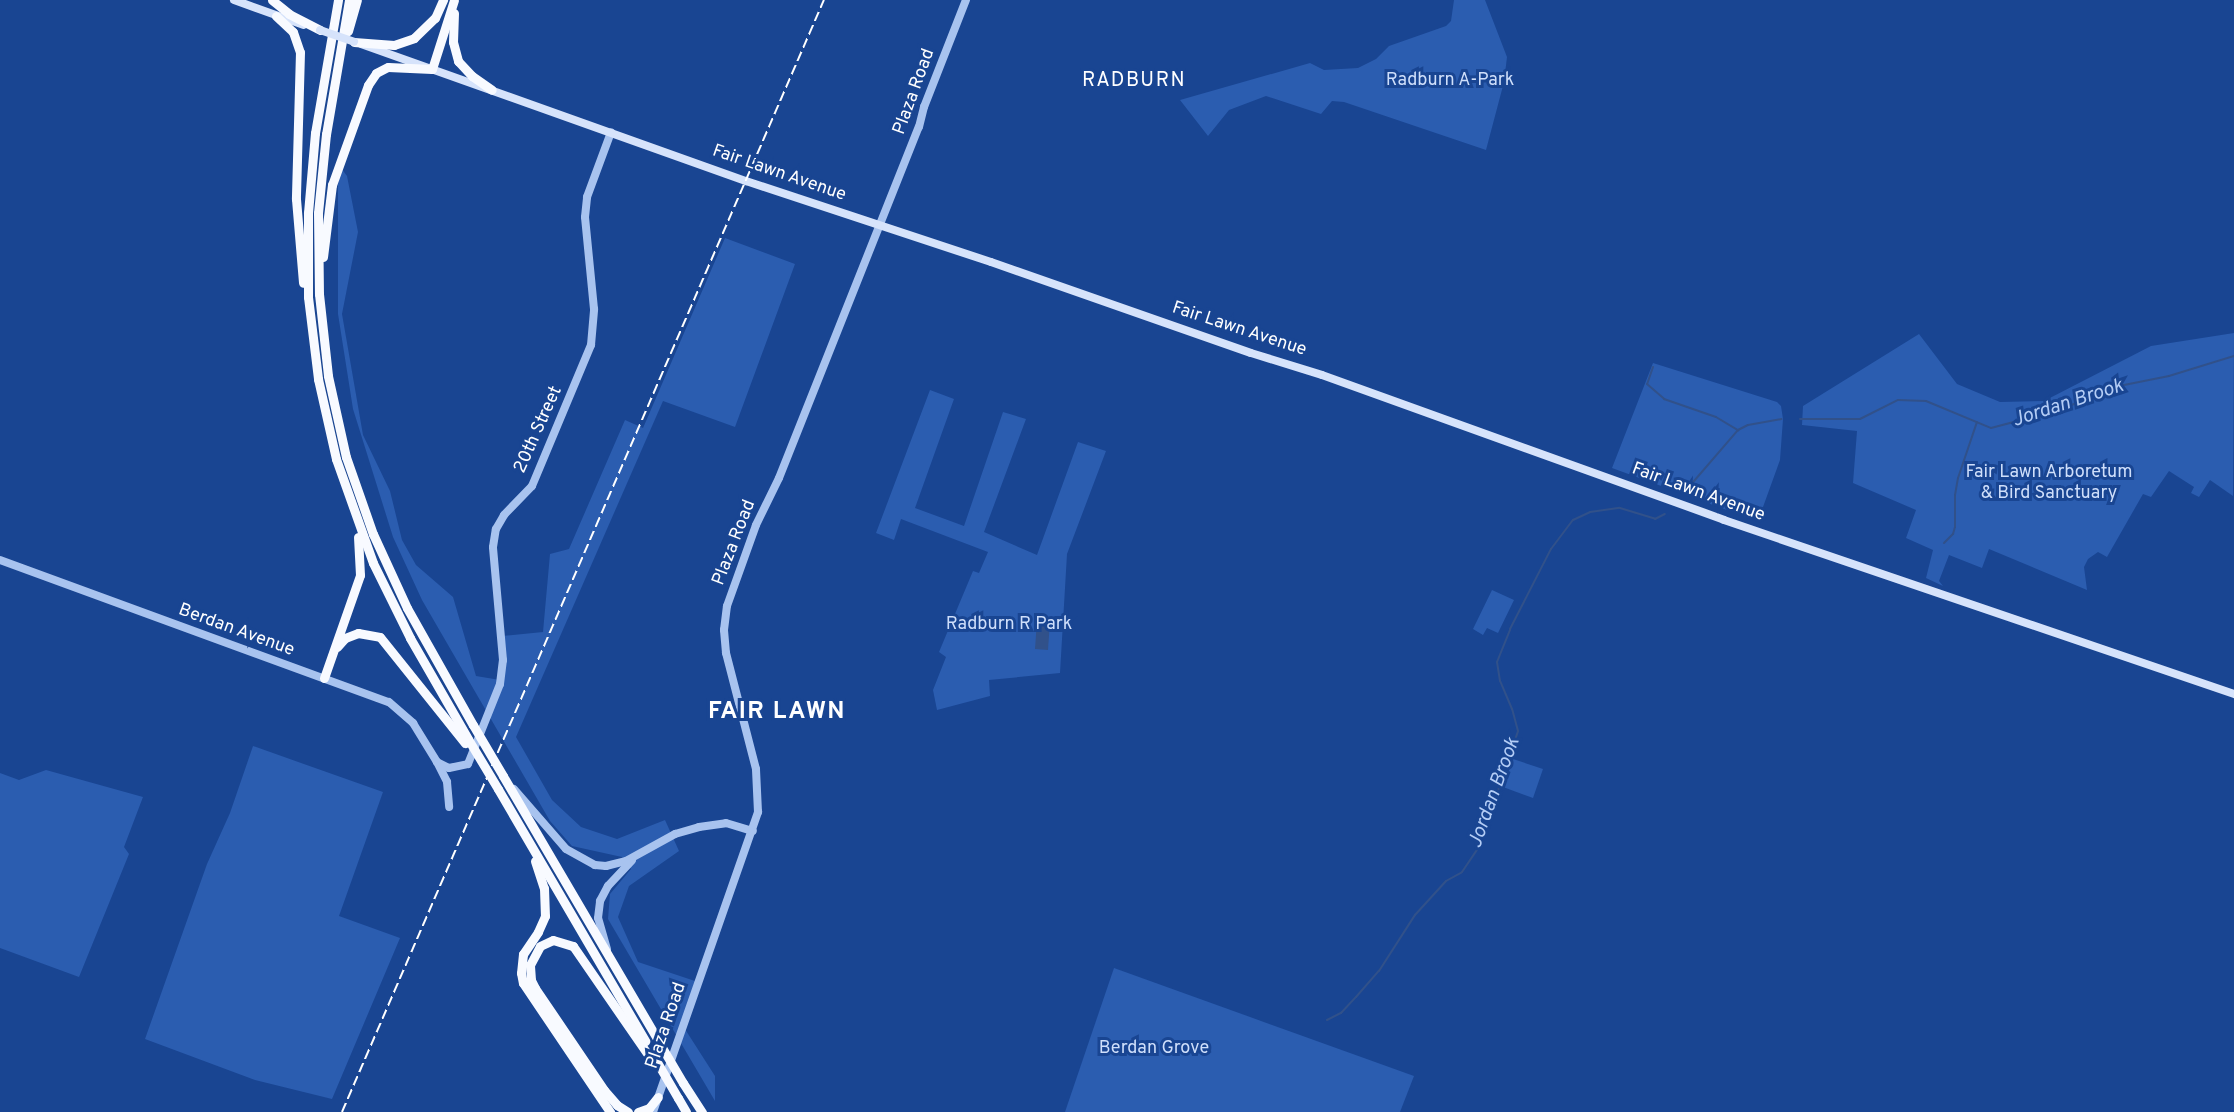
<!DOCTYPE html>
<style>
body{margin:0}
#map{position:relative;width:2234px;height:1112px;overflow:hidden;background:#194592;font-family:Overpass,sans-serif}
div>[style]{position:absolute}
.green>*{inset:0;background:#2b5db0}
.water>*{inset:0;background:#31518a}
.stream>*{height:2px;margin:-1px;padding:0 1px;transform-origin:1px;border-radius:1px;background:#31518a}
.tertiary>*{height:8px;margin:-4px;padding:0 4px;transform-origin:4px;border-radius:4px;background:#a8c3ef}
.secondary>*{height:8px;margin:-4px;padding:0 4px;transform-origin:4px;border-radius:4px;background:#d6e3fb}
.trunk>*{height:9px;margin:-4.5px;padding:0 4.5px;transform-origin:4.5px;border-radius:4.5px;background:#f8faff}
.rail>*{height:2px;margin-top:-1px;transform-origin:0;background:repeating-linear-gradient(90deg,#fff 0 10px,transparent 0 14.5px)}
.secondary-bridge>*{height:8px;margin:-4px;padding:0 4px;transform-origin:4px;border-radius:4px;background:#d6e3fb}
.trunk-bridge>*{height:9px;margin:-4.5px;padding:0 4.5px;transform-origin:4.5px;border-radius:4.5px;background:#f8faff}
span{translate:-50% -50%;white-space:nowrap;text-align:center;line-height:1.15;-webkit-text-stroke:6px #194592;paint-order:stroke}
.park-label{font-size:18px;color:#cfdffb}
.street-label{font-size:18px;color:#fff}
.neighbourhood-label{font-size:20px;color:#fff;letter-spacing:1.5px}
.water-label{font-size:20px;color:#b4cdf6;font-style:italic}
.district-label{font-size:24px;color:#fff;font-weight:700;letter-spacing:1.5px}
</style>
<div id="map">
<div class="green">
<div style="clip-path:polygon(1454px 0,1485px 0,1507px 57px,1504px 82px,1486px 150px,1344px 102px,1332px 101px,1321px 114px,1266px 96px,1229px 110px,1208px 136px,1180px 100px,1310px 63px,1324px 70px,1358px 68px,1376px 59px,1389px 46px,1446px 26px,1451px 21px)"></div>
<div style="clip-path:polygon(341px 168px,347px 176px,358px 232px,342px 314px,363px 435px,390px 491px,402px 540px,416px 565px,453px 597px,476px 676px,500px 680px,502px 636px,543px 632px,550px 554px,569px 549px,625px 420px,643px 428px,725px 238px,795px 264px,735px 427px,663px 401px,516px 737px,552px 800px,581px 827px,617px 839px,665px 820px,679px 851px,629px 886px,618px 917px,638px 962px,698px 982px,683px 1026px,715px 1076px,715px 1101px,608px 919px,610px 894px,631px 869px,622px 857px,572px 846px,550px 821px,422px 600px,393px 537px,353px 409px,338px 314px,338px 185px)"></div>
<div style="clip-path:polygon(2234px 333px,2233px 496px,2210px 480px,2199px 497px,2191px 493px,2194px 487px,2169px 471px,2151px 497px,2143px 494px,2107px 557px,2098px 552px,2088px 559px,2084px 567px,2087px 590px,1989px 549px,1982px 568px,1949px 555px,1939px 581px,1943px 586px,1926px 578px,1933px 550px,1906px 538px,1916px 510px,1853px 483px,1857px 431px,1802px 425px,1803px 406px,1919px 334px,1957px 384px,2000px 402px,2044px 401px,2151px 346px)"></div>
<div style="clip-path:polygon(1653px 363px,1777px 402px,1781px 406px,1783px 419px,1780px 460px,1763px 507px,1755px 507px,1746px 517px,1612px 468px)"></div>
<div style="clip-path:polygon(930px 390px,954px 399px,915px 508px,964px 526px,1003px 412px,1026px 419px,984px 532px,1037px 555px,1078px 442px,1106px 451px,1067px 554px,1060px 673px,989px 680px,990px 696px,937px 710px,933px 690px,946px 657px,939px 652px,973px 571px,979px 573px,988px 552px,901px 519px,894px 540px,876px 533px)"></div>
<div style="clip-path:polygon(1492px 590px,1514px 600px,1498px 633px,1487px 628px,1483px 635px,1473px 629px)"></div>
<div style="clip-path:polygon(253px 746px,383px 792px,339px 916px,400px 938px,332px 1099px,255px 1080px,145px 1039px,207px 864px,230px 813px)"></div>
<div style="clip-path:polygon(1513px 759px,1543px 769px,1533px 798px,1503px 787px)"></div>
<div style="clip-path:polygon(46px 770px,143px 797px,124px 847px,129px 854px,79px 977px,0 948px,0 773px,19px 780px)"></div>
<div style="clip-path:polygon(1114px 968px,1414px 1076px,1400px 1112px,1065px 1112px)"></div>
</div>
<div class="water">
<div style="clip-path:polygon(1043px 616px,1050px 620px,1048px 650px,1035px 649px,1037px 621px)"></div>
</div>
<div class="stream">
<div style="left:1653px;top:367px;width:18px;rotate:109deg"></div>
<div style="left:1647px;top:384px;width:23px;rotate:41deg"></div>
<div style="left:1664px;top:399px;width:55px;rotate:19.1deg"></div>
<div style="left:1716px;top:417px;width:26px;rotate:31deg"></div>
<div style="left:1800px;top:419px;width:60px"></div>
<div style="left:1860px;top:419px;width:42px;rotate:-26.6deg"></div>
<div style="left:1898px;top:400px;width:28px;rotate:2deg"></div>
<div style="left:1926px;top:401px;width:70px;rotate:22.6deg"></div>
<div style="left:1991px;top:428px;width:70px;rotate:-14.8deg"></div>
<div style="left:2059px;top:410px;width:65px;rotate:-21.8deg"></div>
<div style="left:2119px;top:386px;width:51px;rotate:-11.3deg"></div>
<div style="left:2169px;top:376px;width:68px;rotate:-17.1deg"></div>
<div style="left:1688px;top:488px;width:77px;rotate:-49.2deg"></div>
<div style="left:1738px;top:430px;width:11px;rotate:-27deg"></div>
<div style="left:1748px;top:425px;width:34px;rotate:-10deg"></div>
<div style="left:1944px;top:543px;width:13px;rotate:-45deg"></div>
<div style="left:1953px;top:534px;width:7px;rotate:-74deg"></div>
<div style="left:1955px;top:527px;width:32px;rotate:-90deg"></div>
<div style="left:1955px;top:495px;width:17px;rotate:-80deg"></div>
<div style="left:1958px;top:478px;width:59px;rotate:-71.3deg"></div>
<div style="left:1327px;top:1020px;width:16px;rotate:-27deg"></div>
<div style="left:1341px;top:1013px;width:22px;rotate:-47deg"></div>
<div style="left:1356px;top:997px;width:35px;rotate:-49deg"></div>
<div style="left:1379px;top:971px;width:67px;rotate:-57.3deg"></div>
<div style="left:1415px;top:915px;width:46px;rotate:-47.6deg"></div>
<div style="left:1446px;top:881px;width:18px;rotate:-29deg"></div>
<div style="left:1462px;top:872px;width:30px;rotate:-56deg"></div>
<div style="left:1479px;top:847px;width:122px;rotate:-71.4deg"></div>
<div style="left:1518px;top:731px;width:23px;rotate:-105deg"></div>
<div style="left:1512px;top:709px;width:30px;rotate:-113deg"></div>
<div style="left:1500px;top:681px;width:19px;rotate:-99deg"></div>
<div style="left:1497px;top:662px;width:35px;rotate:-68deg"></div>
<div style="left:1510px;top:629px;width:90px;rotate:-62.9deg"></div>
<div style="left:1551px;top:549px;width:36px;rotate:-53deg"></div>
<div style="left:1573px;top:520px;width:19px;rotate:-25deg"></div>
<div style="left:1590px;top:512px;width:30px;rotate:-8deg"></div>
<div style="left:1620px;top:508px;width:37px;rotate:17deg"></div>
<div style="left:1655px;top:519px;width:11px;rotate:-27deg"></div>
</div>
<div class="tertiary">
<div style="left:0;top:560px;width:414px;rotate:20.1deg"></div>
<div style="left:389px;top:702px;width:32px;rotate:41deg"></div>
<div style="left:413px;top:723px;width:46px;rotate:58.4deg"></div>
<div style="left:437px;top:762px;width:22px;rotate:63deg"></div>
<div style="left:447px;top:782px;width:25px;rotate:85deg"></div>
<div style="left:437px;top:762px;width:13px;rotate:27deg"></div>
<div style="left:449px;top:768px;width:19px;rotate:-12deg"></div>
<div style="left:468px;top:764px;width:86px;rotate:-68.2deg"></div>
<div style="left:500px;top:684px;width:24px;rotate:-83deg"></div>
<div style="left:503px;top:660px;width:113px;rotate:-95.1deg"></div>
<div style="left:493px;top:547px;width:18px;rotate:-81deg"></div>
<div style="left:496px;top:529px;width:16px;rotate:-60deg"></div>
<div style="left:504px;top:515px;width:40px;rotate:-46deg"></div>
<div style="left:532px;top:486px;width:153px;rotate:-67.3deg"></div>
<div style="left:591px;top:345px;width:36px;rotate:-85deg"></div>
<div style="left:594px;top:309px;width:92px;rotate:-95.6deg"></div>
<div style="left:585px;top:217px;width:20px;rotate:-84deg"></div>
<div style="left:587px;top:197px;width:69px;rotate:-69.7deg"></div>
<div style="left:514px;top:789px;width:79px;rotate:49.1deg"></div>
<div style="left:566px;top:849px;width:33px;rotate:29deg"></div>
<div style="left:595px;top:865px;width:11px;rotate:5deg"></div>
<div style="left:606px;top:866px;width:21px;rotate:-14deg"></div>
<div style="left:626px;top:861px;width:56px;rotate:-28.9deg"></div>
<div style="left:675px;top:834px;width:25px;rotate:-16deg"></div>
<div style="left:699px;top:827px;width:27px;rotate:-8deg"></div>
<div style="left:726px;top:823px;width:28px;rotate:17deg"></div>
<div style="left:607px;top:949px;width:32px;rotate:-106deg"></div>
<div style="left:598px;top:918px;width:17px;rotate:-83deg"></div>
<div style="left:600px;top:901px;width:17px;rotate:-62deg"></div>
<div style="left:608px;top:886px;width:35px;rotate:-47deg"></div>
<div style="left:653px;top:1112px;width:318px;rotate:-70.7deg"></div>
<div style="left:758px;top:812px;width:43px;rotate:-92.7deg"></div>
<div style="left:756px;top:769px;width:120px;rotate:-104.5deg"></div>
<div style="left:726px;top:653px;width:23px;rotate:-95deg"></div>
<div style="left:724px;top:630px;width:24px;rotate:-83deg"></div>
<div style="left:727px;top:606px;width:86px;rotate:-70.3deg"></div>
<div style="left:756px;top:525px;width:52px;rotate:-63.9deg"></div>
<div style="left:779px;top:478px;width:378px;rotate:-68.3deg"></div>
<div style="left:919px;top:127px;width:21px;rotate:-76deg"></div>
<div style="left:924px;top:107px;width:115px;rotate:-68.6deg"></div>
</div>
<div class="secondary">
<div style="left:234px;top:0;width:74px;rotate:19.7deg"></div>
<div style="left:361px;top:44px;width:409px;rotate:19.6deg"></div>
<div style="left:746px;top:181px;width:258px;rotate:18.3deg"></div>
<div style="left:991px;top:262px;width:275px;rotate:19.3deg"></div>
<div style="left:1251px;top:353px;width:74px;rotate:17.2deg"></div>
<div style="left:1322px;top:375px;width:427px;rotate:19.8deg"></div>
<div style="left:1724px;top:520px;width:539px;rotate:18.84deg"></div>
</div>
<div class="trunk">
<div style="left:272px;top:0;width:22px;rotate:39deg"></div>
<div style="left:289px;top:14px;width:35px;rotate:27deg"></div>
<div style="left:338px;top:0;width:135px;rotate:99.8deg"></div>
<div style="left:315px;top:133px;width:80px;rotate:95deg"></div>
<div style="left:308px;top:213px;width:84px;rotate:90deg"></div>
<div style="left:308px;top:297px;width:83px;rotate:83deg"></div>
<div style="left:318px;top:379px;width:82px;rotate:77.3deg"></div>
<div style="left:336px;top:459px;width:110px;rotate:70.4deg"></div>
<div style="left:373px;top:563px;width:84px;rotate:63.7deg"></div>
<div style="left:410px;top:638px;width:116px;rotate:60.1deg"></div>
<div style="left:349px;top:0;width:136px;rotate:99.7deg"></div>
<div style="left:326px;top:134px;width:79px;rotate:95.8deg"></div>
<div style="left:318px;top:213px;width:81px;rotate:89.3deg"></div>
<div style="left:319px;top:294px;width:82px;rotate:83.7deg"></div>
<div style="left:328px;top:376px;width:83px;rotate:77.5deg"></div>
<div style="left:346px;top:457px;width:82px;rotate:70.7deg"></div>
<div style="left:373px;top:534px;width:81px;rotate:65.3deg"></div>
<div style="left:407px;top:608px;width:134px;rotate:60.6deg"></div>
<div style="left:454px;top:13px;width:29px;rotate:92deg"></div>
<div style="left:453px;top:42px;width:20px;rotate:75deg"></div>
<div style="left:458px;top:61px;width:21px;rotate:47deg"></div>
<div style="left:472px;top:76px;width:24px;rotate:35deg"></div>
<div style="left:276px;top:16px;width:23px;rotate:43deg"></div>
<div style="left:293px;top:32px;width:21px;rotate:71deg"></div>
<div style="left:300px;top:52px;width:147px;rotate:91.6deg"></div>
<div style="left:296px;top:199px;width:84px;rotate:85.2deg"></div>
<div style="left:348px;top:31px;width:32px;rotate:-74deg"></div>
<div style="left:354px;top:42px;width:40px;rotate:4.3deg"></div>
<div style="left:394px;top:45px;width:21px;rotate:-19deg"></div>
<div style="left:414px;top:38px;width:29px;rotate:-44deg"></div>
<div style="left:435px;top:18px;width:20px;rotate:-66deg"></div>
<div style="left:323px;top:257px;width:73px;rotate:-82.9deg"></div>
<div style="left:332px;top:185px;width:106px;rotate:-70.2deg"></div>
<div style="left:368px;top:85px;width:14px;rotate:-56deg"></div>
<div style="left:376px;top:73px;width:13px;rotate:-27deg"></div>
<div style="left:388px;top:67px;width:44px;rotate:2.6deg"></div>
<div style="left:432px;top:69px;width:72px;rotate:-72.3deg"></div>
<div style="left:337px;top:647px;width:12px;rotate:-48deg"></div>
<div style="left:345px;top:638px;width:14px;rotate:-21deg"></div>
<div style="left:358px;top:633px;width:22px;rotate:10deg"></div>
<div style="left:380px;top:637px;width:136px;rotate:51.3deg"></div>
<div style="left:324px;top:678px;width:109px;rotate:-70.7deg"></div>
<div style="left:360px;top:575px;width:38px;rotate:-93deg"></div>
<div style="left:503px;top:776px;width:311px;rotate:59.6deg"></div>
<div style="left:498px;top:789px;width:292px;rotate:59.7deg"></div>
<div style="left:535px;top:861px;width:28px;rotate:72deg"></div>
<div style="left:544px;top:888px;width:28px;rotate:88deg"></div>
<div style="left:545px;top:916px;width:17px;rotate:114deg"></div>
<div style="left:538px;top:932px;width:27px;rotate:124deg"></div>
<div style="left:523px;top:954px;width:19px;rotate:96deg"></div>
<div style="left:521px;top:973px;width:10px;rotate:79deg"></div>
<div style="left:523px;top:983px;width:156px;rotate:56deg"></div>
<div style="left:683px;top:1083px;width:35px;rotate:57deg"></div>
<div style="left:678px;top:1098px;width:16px;rotate:60deg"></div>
<div style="left:628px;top:1112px;width:13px;rotate:-148deg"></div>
<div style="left:617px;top:1105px;width:20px;rotate:-131deg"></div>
<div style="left:604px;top:1090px;width:123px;rotate:-124.1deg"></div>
<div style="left:535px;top:988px;width:9px;rotate:-117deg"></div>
<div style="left:531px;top:980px;width:15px;rotate:-94deg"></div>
<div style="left:530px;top:965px;width:21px;rotate:-62deg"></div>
<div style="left:540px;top:946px;width:14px;rotate:-25deg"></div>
<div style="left:553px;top:940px;width:21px;rotate:17deg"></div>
<div style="left:573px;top:946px;width:141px;rotate:55.4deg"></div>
<div style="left:638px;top:1112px;width:12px;rotate:-20deg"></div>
<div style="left:649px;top:1108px;width:14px;rotate:-51deg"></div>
</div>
<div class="rail">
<div style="left:342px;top:1112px;width:1212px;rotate:-66.57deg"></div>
</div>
<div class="secondary-bridge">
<div style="left:320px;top:30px;width:36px;rotate:19deg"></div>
</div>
<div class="trunk-bridge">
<div style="left:473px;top:725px;width:59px;rotate:59.5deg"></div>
<div style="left:468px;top:739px;width:58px;rotate:59deg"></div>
<div style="left:660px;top:1044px;width:45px;rotate:59.5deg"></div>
<div style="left:654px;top:1057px;width:48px;rotate:59.7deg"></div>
</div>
<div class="park-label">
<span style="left:1450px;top:81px">Radburn A-Park</span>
<span style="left:2049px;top:484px">Fair Lawn Arboretum<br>&amp; Bird Sanctuary</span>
<span style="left:1009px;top:625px">Radburn R Park</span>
<span style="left:1154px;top:1049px">Berdan Grove</span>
</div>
<div class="street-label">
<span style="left:915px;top:92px;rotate:-70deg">Plaza Road</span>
<span style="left:779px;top:174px;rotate:19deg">Fair Lawn Avenue</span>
<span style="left:1239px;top:330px;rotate:18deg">Fair Lawn Avenue</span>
<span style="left:539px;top:430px;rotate:-66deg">20th Street</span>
<span style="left:1698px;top:493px;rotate:20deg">Fair Lawn Avenue</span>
<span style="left:735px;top:543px;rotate:-69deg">Plaza Road</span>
<span style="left:236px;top:631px;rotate:20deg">Berdan Avenue</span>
<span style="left:667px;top:1026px;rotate:-71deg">Plaza Road</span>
</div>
<div class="neighbourhood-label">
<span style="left:1134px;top:81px">RADBURN</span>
</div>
<div class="water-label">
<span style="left:2068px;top:404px;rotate:-18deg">Jordan Brook</span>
<span style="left:1495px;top:793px;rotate:-70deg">Jordan Brook</span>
</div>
<div class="district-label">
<span style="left:777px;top:713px">FAIR LAWN</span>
</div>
</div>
